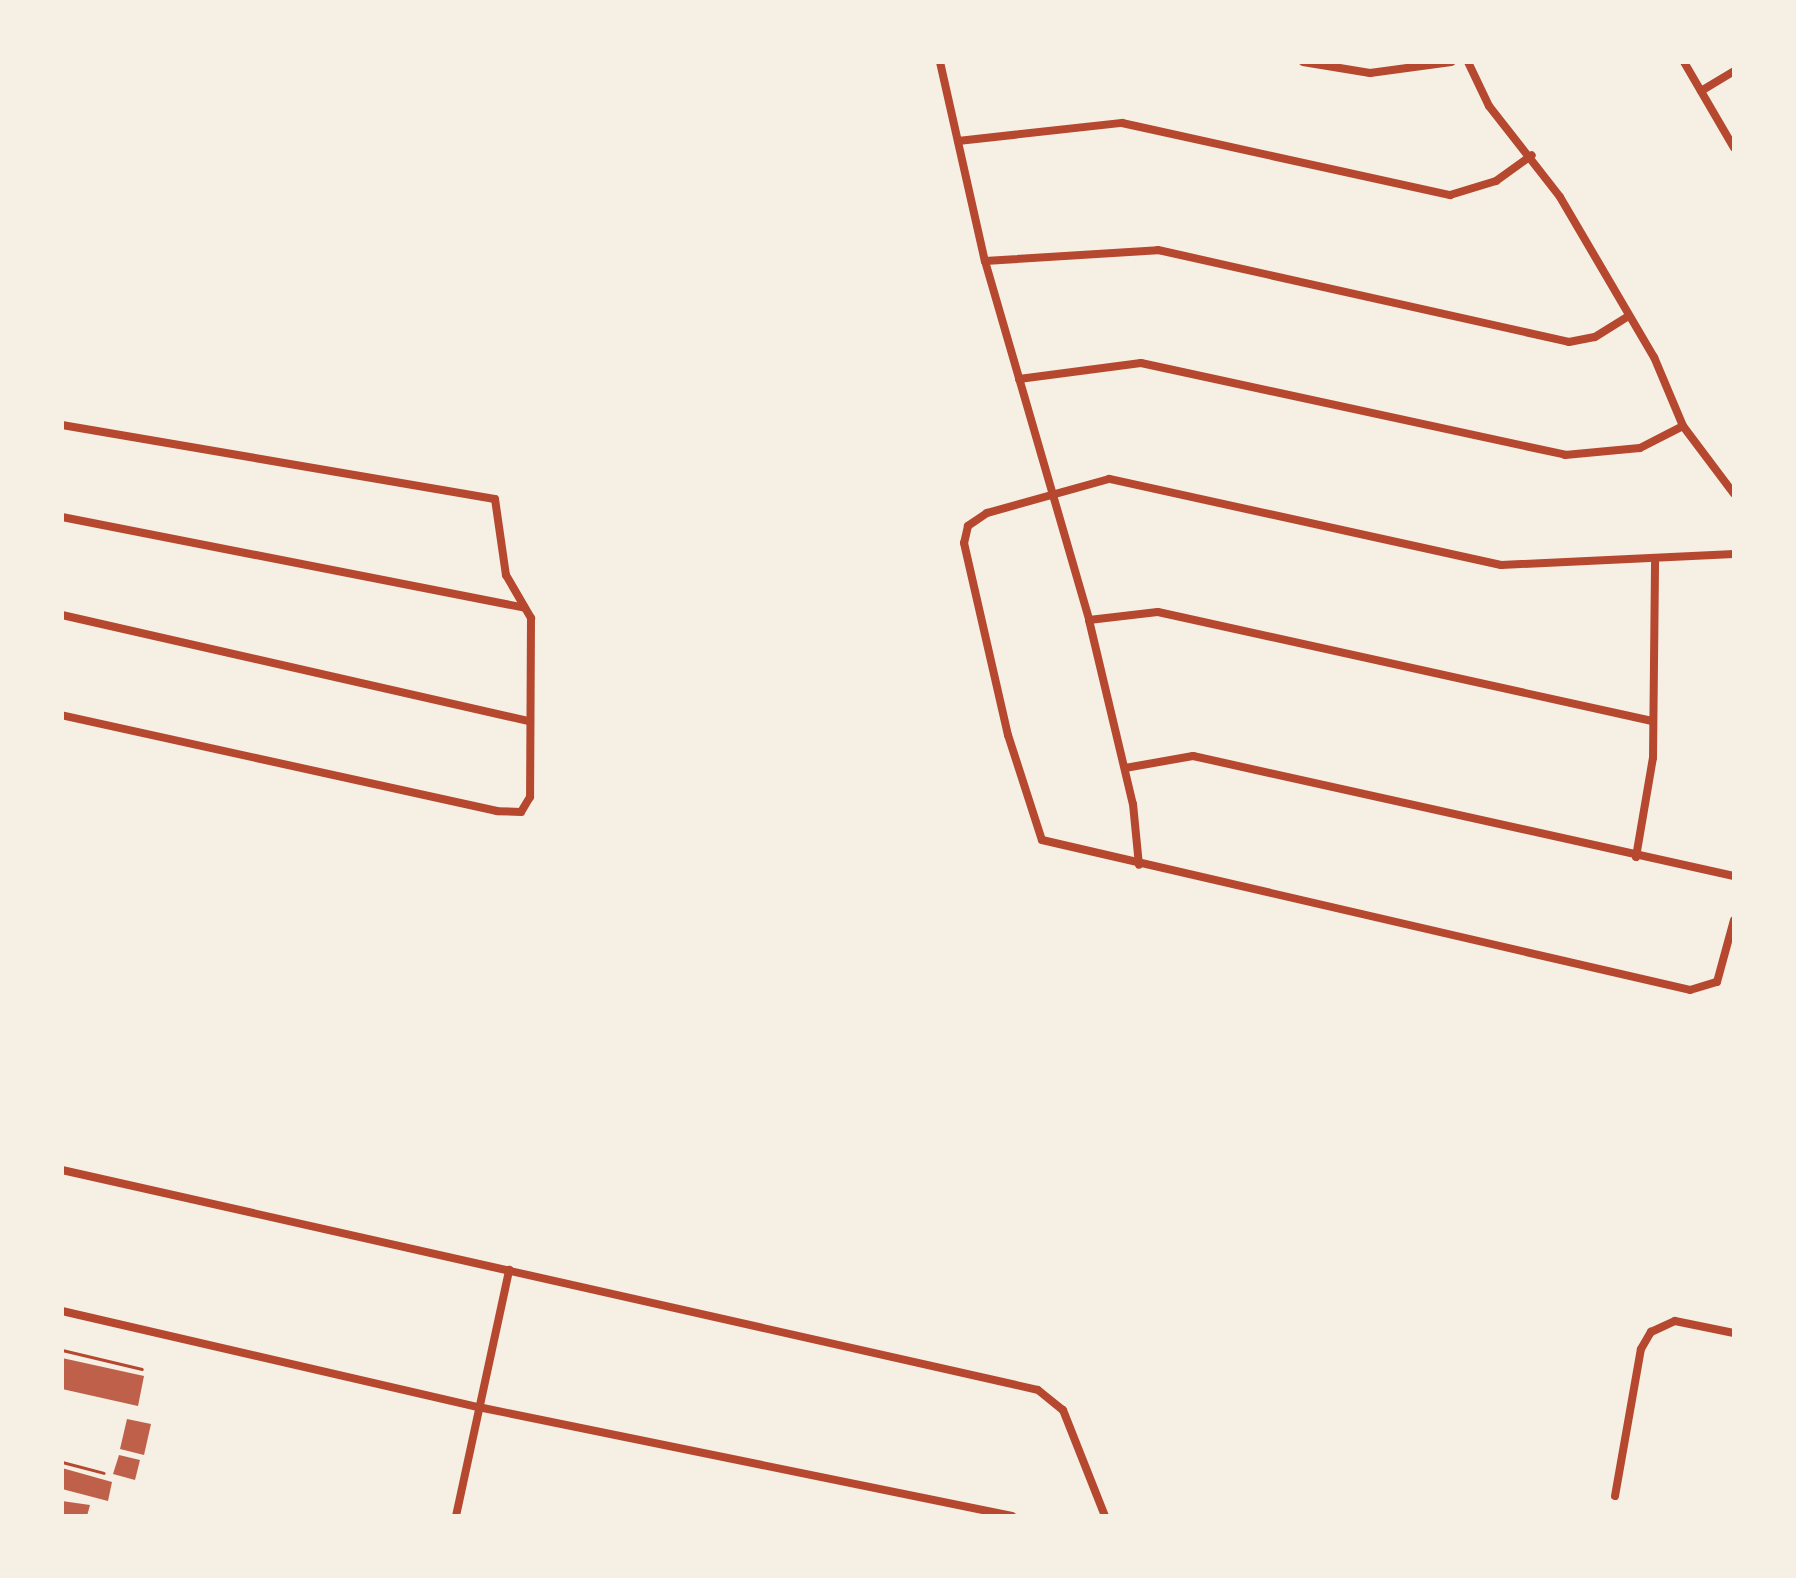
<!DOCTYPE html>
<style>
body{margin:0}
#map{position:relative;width:1796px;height:1578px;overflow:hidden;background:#f6efe4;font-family:"Zilla Slab",serif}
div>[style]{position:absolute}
.building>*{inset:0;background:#bf614a}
.path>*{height:3px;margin:-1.5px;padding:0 1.5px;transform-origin:1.5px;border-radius:1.5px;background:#b5482f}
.minor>*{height:8px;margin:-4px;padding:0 4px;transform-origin:4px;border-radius:4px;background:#b5482f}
span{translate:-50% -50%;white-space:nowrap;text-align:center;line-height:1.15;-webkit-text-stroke:8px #f6efe4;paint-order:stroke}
.frame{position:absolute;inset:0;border:64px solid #f6efe4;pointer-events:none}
</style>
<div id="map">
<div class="building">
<div style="clip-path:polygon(62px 1358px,144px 1376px,138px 1406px,62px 1389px)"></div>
<div style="clip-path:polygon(127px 1419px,151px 1424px,144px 1455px,120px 1449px)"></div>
<div style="clip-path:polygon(119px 1455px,140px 1460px,135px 1480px,113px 1474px)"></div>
<div style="clip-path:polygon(62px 1468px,112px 1482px,108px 1501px,62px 1489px)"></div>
<div style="clip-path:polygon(62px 1501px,90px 1505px,87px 1516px,62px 1516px)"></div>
</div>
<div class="path">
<div style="left:62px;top:1350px;width:82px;rotate:13.4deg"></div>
<div style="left:62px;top:1462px;width:43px;rotate:14.7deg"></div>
</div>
<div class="minor">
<div style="left:940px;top:62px;width:204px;rotate:77.3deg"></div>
<div style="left:985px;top:261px;width:374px;rotate:73.8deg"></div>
<div style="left:1089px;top:620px;width:189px;rotate:76.6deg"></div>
<div style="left:1133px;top:804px;width:61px;rotate:84.4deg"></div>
<div style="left:1303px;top:62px;width:68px;rotate:9.3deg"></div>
<div style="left:1370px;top:73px;width:82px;rotate:-7.7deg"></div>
<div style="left:1468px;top:62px;width:49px;rotate:64.5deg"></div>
<div style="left:1489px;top:106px;width:115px;rotate:52deg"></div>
<div style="left:1560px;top:197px;width:186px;rotate:59.6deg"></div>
<div style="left:1654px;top:357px;width:75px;rotate:67.2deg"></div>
<div style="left:1683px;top:426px;width:85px;rotate:53.1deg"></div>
<div style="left:1684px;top:62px;width:99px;rotate:59.8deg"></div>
<div style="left:1701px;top:91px;width:39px;rotate:-31deg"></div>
<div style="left:958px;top:141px;width:165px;rotate:-6.3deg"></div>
<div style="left:1122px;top:123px;width:336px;rotate:12.4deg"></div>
<div style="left:1450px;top:195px;width:48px;rotate:-16.9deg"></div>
<div style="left:1496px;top:181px;width:44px;rotate:-35.8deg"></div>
<div style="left:985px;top:261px;width:173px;rotate:-3.6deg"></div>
<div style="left:1158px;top:250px;width:421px;rotate:12.6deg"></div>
<div style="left:1569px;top:342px;width:26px;rotate:-11deg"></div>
<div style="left:1595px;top:337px;width:38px;rotate:-32deg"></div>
<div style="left:1019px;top:379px;width:123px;rotate:-7.5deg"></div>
<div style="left:1141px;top:363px;width:434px;rotate:12.2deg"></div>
<div style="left:1565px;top:455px;width:75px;rotate:-5.3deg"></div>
<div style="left:1640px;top:448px;width:48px;rotate:-27.1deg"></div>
<div style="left:62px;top:425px;width:439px;rotate:9.7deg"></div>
<div style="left:495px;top:499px;width:77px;rotate:81.8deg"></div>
<div style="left:506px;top:575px;width:50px;rotate:59.8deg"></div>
<div style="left:531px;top:618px;width:179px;rotate:90.3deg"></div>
<div style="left:530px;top:797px;width:17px;rotate:121deg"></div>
<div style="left:521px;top:812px;width:24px;rotate:-178deg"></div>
<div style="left:497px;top:811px;width:445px;rotate:-167.6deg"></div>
<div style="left:62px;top:517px;width:471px;rotate:11.1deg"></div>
<div style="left:1734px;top:554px;width:233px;rotate:177.3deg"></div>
<div style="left:1501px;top:565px;width:401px;rotate:-167.6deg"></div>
<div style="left:1109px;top:479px;width:127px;rotate:164.4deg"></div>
<div style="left:987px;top:513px;width:23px;rotate:146deg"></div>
<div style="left:968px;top:526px;width:17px;rotate:103deg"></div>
<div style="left:964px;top:543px;width:197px;rotate:77.1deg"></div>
<div style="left:1008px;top:735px;width:110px;rotate:72.1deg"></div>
<div style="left:1042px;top:840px;width:665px;rotate:13.03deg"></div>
<div style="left:1690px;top:990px;width:28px;rotate:-17deg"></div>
<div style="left:1717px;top:982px;width:64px;rotate:-74.7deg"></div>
<div style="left:62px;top:615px;width:480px;rotate:12.8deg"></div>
<div style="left:1089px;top:620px;width:69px;rotate:-6.6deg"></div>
<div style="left:1158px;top:612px;width:506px;rotate:12.44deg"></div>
<div style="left:1125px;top:768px;width:69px;rotate:-10deg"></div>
<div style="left:1193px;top:756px;width:554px;rotate:12.51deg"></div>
<div style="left:1636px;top:857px;width:100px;rotate:-80.3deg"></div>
<div style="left:1653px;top:758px;width:197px;rotate:-89.4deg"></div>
<div style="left:62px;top:1170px;width:1000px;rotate:12.7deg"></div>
<div style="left:1038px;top:1390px;width:32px;rotate:39deg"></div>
<div style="left:1063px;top:1410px;width:114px;rotate:68.4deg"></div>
<div style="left:62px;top:1311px;width:427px;rotate:13deg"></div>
<div style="left:478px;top:1407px;width:545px;rotate:11.54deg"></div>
<div style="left:1615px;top:1496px;width:149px;rotate:-80deg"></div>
<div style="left:1641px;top:1349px;width:20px;rotate:-60deg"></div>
<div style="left:1651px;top:1332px;width:26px;rotate:-25deg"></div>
<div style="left:1675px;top:1321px;width:60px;rotate:11.5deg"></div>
<div style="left:456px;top:1516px;width:252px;rotate:-77.8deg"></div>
</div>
<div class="frame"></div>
</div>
